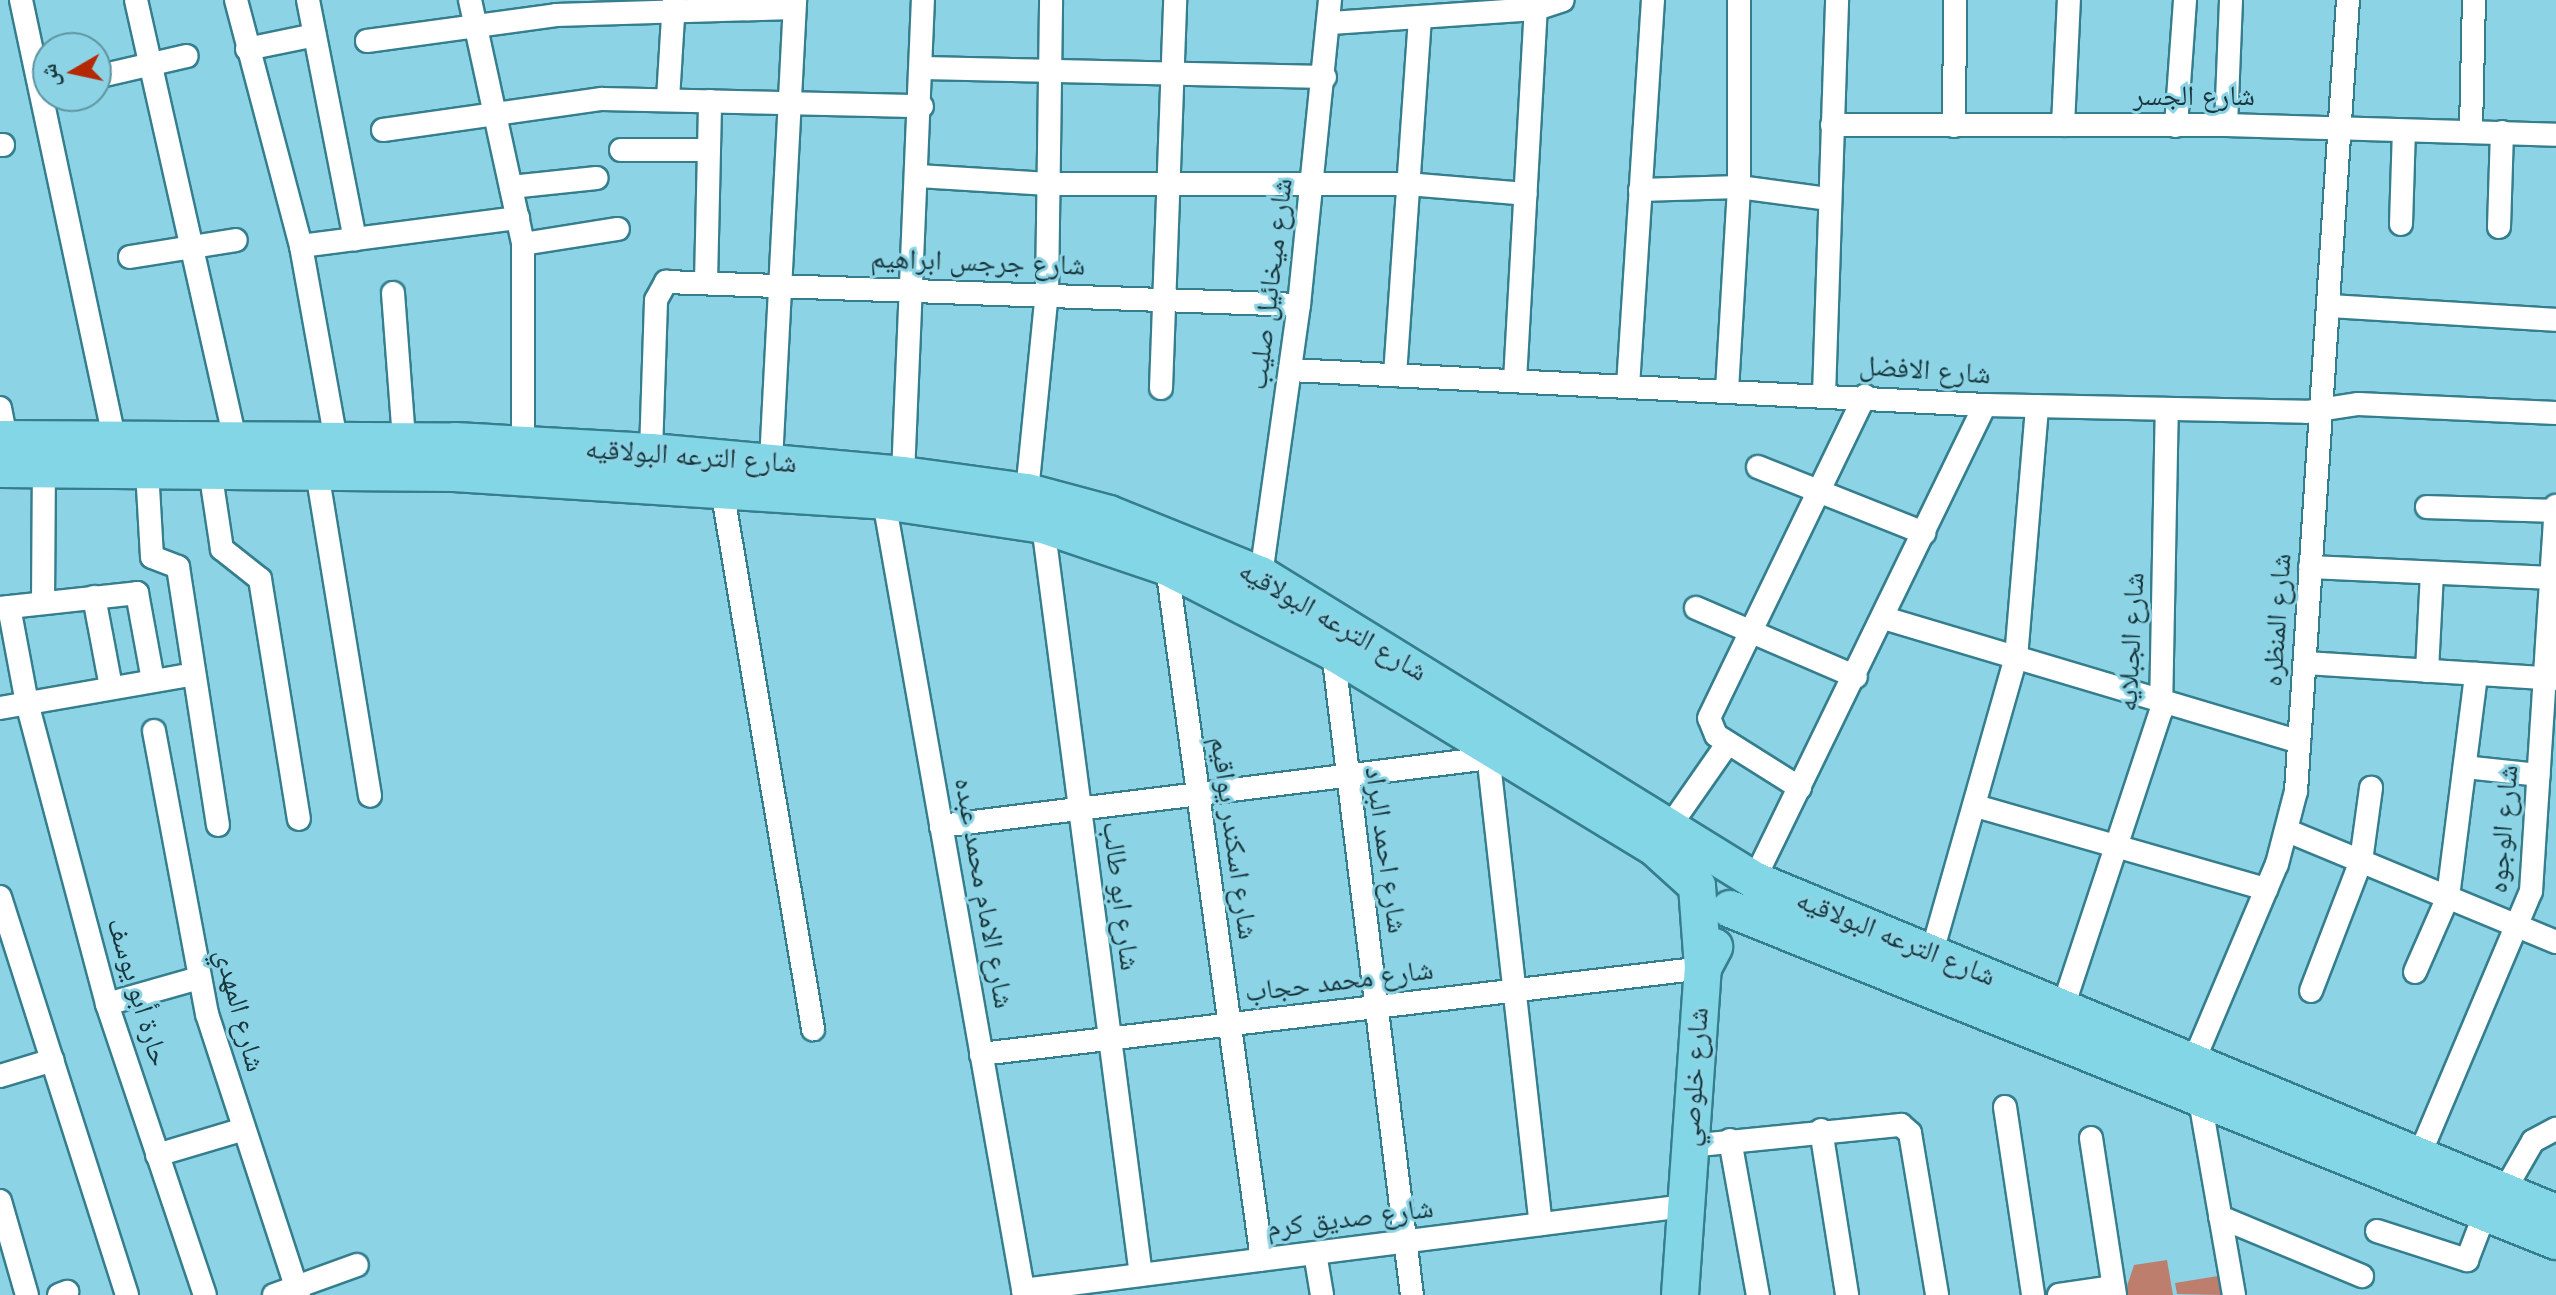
<!DOCTYPE html>
<meta charset="utf-8">
<style>
body{margin:0}
#map{position:relative;width:2556px;height:1295px;overflow:hidden;background:#8cd4e5;font-family:Poppins,"Noto Naskh Arabic",sans-serif}
div>[style]{position:absolute}
.building>*{inset:0;background:#bd7e6e}
.roads{filter:drop-shadow(2px 0 #357e8e) drop-shadow(-2px 0 #357e8e) drop-shadow(0 2px #357e8e) drop-shadow(0 -2px #357e8e)}
.minor>*{height:22px;margin:-11px;padding:0 11px;transform-origin:11px;border-radius:11px;background:#fff}
.primary>*{height:36px;margin:-18px;padding:0 18px;transform-origin:18px;border-radius:18px;background:#83d6e5}
span{translate:-50% -50%;white-space:nowrap;text-align:center;line-height:1.15;-webkit-text-stroke:6px #8cd4e5;paint-order:stroke}
.street-label{font-size:28px;color:#18363d}
.north{position:absolute;left:32px;top:32px;width:80px;height:80px;box-sizing:border-box;background:#8cd4e5;border:2px solid #5e95a2;border-radius:50%;rotate:261deg;font-size:22px;font-weight:700;line-height:32px;text-align:center;color:#18363d}
.north::after{content:'';display:block;margin:auto;width:28px;height:36px;background:#b42901;clip-path:polygon(50% 0,100% 100%,50% 72%,0 100%)}
</style>
<div id="map">
<div class="building">
<div style="clip-path:polygon(2167px 1260px,2173px 1295px,2124px 1295px,2134px 1265px)"></div>
<div style="clip-path:polygon(2218px 1276px,2221px 1295px,2177px 1294px,2175px 1283px)"></div>
</div>
<div class="roads">
<div class="minor">
<div style="left:21px;top:0;width:449px;rotate:78deg"></div>
<div style="left:136px;top:0;width:451px;rotate:77.3deg"></div>
<div style="left:236px;top:0;width:254px;rotate:75.2deg"></div>
<div style="left:301px;top:246px;width:197px;rotate:79.8deg"></div>
<div style="left:308px;top:0;width:244px;rotate:78.9deg"></div>
<div style="left:470px;top:0;width:250px;rotate:77.7deg"></div>
<div style="left:523px;top:244px;width:200px;rotate:90deg"></div>
<div style="left:1331px;top:23px;width:205px;rotate:-3.9deg"></div>
<div style="left:1536px;top:9px;width:28px;rotate:-18deg"></div>
<div style="left:367px;top:41px;width:191px;rotate:-7.8deg"></div>
<div style="left:556px;top:15px;width:238px;rotate:-1.7deg"></div>
<div style="left:247px;top:49px;width:69px;rotate:-11.6deg"></div>
<div style="left:923px;top:68px;width:402px;rotate:1.3deg"></div>
<div style="left:96px;top:77px;width:93px;rotate:-13deg"></div>
<div style="left:668px;top:99px;width:99px;rotate:-86.5deg"></div>
<div style="left:1832px;top:125px;width:394px"></div>
<div style="left:2226px;top:125px;width:330px;rotate:1.7deg"></div>
<div style="left:2063px;top:125px;width:125px;rotate:-87.3deg"></div>
<div style="left:2226px;top:125px;width:125px;rotate:-87.7deg"></div>
<div style="left:1954px;top:126px;width:126px;rotate:-89.5deg"></div>
<div style="left:2176px;top:126px;width:126px;rotate:-85.9deg"></div>
<div style="left:383px;top:130px;width:221px;rotate:-8.1deg"></div>
<div style="left:602px;top:99px;width:320px;rotate:1.3deg"></div>
<div style="left:2471px;top:130px;width:130px;rotate:-88.7deg"></div>
<div style="left:0;top:145px;width:3px"></div>
<div style="left:621px;top:150px;width:88px"></div>
<div style="left:918px;top:176px;width:131px;rotate:3.5deg"></div>
<div style="left:1049px;top:184px;width:359px"></div>
<div style="left:1408px;top:184px;width:118px;rotate:4.8deg"></div>
<div style="left:511px;top:187px;width:86px;rotate:-6deg"></div>
<div style="left:1640px;top:190px;width:99px;rotate:-1.7deg"></div>
<div style="left:1739px;top:187px;width:91px;rotate:7.6deg"></div>
<div style="left:2401px;top:224px;width:93px;rotate:-88.2deg"></div>
<div style="left:2499px;top:227px;width:95px;rotate:-88.2deg"></div>
<div style="left:523px;top:244px;width:96px;rotate:-9deg"></div>
<div style="left:301px;top:246px;width:219px;rotate:-7.4deg"></div>
<div style="left:130px;top:257px;width:107px;rotate:-9.1deg"></div>
<div style="left:706px;top:282px;width:181px;rotate:-88.7deg"></div>
<div style="left:393px;top:293px;width:147px;rotate:85.7deg"></div>
<div style="left:2329px;top:306px;width:227px;rotate:3.5deg"></div>
<div style="left:1290px;top:370px;width:696px;rotate:2.88deg"></div>
<div style="left:1985px;top:405px;width:321px;rotate:1.2deg"></div>
<div style="left:2306px;top:412px;width:53px;rotate:-8.7deg"></div>
<div style="left:2358px;top:404px;width:198px;rotate:2.6deg"></div>
<div style="left:1395px;top:375px;width:358px;rotate:-86deg"></div>
<div style="left:1515px;top:381px;width:373px;rotate:-86.8deg"></div>
<div style="left:1628px;top:386px;width:387px;rotate:-86.3deg"></div>
<div style="left:1161px;top:388px;width:388px;rotate:-87.9deg"></div>
<div style="left:1727px;top:390px;width:203px;rotate:-86.6deg"></div>
<div style="left:1739px;top:187px;width:187px;rotate:-90deg"></div>
<div style="left:1824px;top:395px;width:395px;rotate:-88.1deg"></div>
<div style="left:0;top:408px;width:32px;rotate:79deg"></div>
<div style="left:651px;top:452px;width:152px;rotate:-88.1deg"></div>
<div style="left:656px;top:300px;width:21px;rotate:-61deg"></div>
<div style="left:666px;top:282px;width:633px;rotate:2.08deg"></div>
<div style="left:771px;top:461px;width:462px;rotate:-87deg"></div>
<div style="left:1758px;top:467px;width:179px;rotate:21.7deg"></div>
<div style="left:147px;top:470px;width:87px;rotate:86.7deg"></div>
<div style="left:152px;top:557px;width:28px;rotate:21deg"></div>
<div style="left:178px;top:567px;width:261px;rotate:81.2deg"></div>
<div style="left:210px;top:470px;width:80px;rotate:81.4deg"></div>
<div style="left:222px;top:549px;width:48px;rotate:38.3deg"></div>
<div style="left:260px;top:579px;width:243px;rotate:80.8deg"></div>
<div style="left:317px;top:472px;width:328px;rotate:80.7deg"></div>
<div style="left:903px;top:475px;width:475px;rotate:-87.6deg"></div>
<div style="left:722px;top:489px;width:548px;rotate:80.43deg"></div>
<div style="left:1027px;top:492px;width:200px;rotate:-84.3deg"></div>
<div style="left:1047px;top:293px;width:293px;rotate:-89.2deg"></div>
<div style="left:884px;top:501px;width:806px;rotate:80deg"></div>
<div style="left:2427px;top:507px;width:129px;rotate:1.8deg"></div>
<div style="left:1043px;top:525px;width:756px;rotate:82.56deg"></div>
<div style="left:1167px;top:567px;width:699px;rotate:82.19deg"></div>
<div style="left:2310px;top:567px;width:242px;rotate:2.6deg"></div>
<div style="left:1261px;top:575px;width:273px;rotate:-82deg"></div>
<div style="left:1299px;top:305px;width:307px;rotate:-84.2deg"></div>
<div style="left:94px;top:597px;width:92px;rotate:79.3deg"></div>
<div style="left:43px;top:603px;width:134px;rotate:-89.6deg"></div>
<div style="left:9px;top:607px;width:98px;rotate:79.4deg"></div>
<div style="left:27px;top:703px;width:311px;rotate:75.1deg"></div>
<div style="left:107px;top:1004px;width:307px;rotate:71.4deg"></div>
<div style="left:0;top:608px;width:138px;rotate:-6.2deg"></div>
<div style="left:137px;top:593px;width:88px;rotate:79.6deg"></div>
<div style="left:1696px;top:608px;width:174px;rotate:23.3deg"></div>
<div style="left:1884px;top:618px;width:433px;rotate:16.6deg"></div>
<div style="left:1333px;top:652px;width:648px;rotate:83deg"></div>
<div style="left:2305px;top:663px;width:252px;rotate:3.6deg"></div>
<div style="left:2427px;top:671px;width:98px;rotate:-87.1deg"></div>
<div style="left:0;top:708px;width:197px;rotate:-9.9deg"></div>
<div style="left:154px;top:731px;width:288px;rotate:79.4deg"></div>
<div style="left:207px;top:1014px;width:296px;rotate:71.9deg"></div>
<div style="left:1487px;top:745px;width:482px;rotate:83.6deg"></div>
<div style="left:2465px;top:767px;width:74px;rotate:6.2deg"></div>
<div style="left:1800px;top:788px;width:99px;rotate:-147.8deg"></div>
<div style="left:1716px;top:735px;width:18px;rotate:-112deg"></div>
<div style="left:1709px;top:718px;width:358px;rotate:-64.2deg"></div>
<div style="left:1976px;top:806px;width:302px;rotate:16deg"></div>
<div style="left:941px;top:826px;width:552px;rotate:-7.07deg"></div>
<div style="left:1670px;top:826px;width:101px;rotate:-55.1deg"></div>
<div style="left:2288px;top:831px;width:290px;rotate:22.5deg"></div>
<div style="left:1754px;top:880px;width:528px;rotate:-64.07deg"></div>
<div style="left:0;top:897px;width:418px;rotate:72.3deg"></div>
<div style="left:1932px;top:952px;width:306px;rotate:-74.1deg"></div>
<div style="left:2016px;top:658px;width:253px;rotate:-85.2deg"></div>
<div style="left:2415px;top:972px;width:82px;rotate:-66.3deg"></div>
<div style="left:2448px;top:897px;width:225px;rotate:-82.8deg"></div>
<div style="left:2311px;top:991px;width:139px;rotate:-69deg"></div>
<div style="left:2361px;top:861px;width:74px;rotate:-82.2deg"></div>
<div style="left:107px;top:1004px;width:96px;rotate:-15.8deg"></div>
<div style="left:2063px;top:1007px;width:312px;rotate:-71.7deg"></div>
<div style="left:2161px;top:711px;width:302px;rotate:-88.9deg"></div>
<div style="left:981px;top:1054px;width:727px;rotate:-6.79deg"></div>
<div style="left:0;top:1076px;width:55px;rotate:-16.8deg"></div>
<div style="left:2005px;top:1107px;width:190px;rotate:81.5deg"></div>
<div style="left:1821px;top:1130px;width:167px;rotate:81deg"></div>
<div style="left:2091px;top:1138px;width:159px;rotate:81.3deg"></div>
<div style="left:1730px;top:1140px;width:158px;rotate:79.8deg"></div>
<div style="left:1689px;top:1146px;width:213px;rotate:-5.7deg"></div>
<div style="left:1901px;top:1125px;width:12px;rotate:42deg"></div>
<div style="left:1910px;top:1133px;width:164px;rotate:80.5deg"></div>
<div style="left:157px;top:1155px;width:88px;rotate:-16.6deg"></div>
<div style="left:2414px;top:1168px;width:301px;rotate:-67.1deg"></div>
<div style="left:2531px;top:891px;width:386px;rotate:-86.3deg"></div>
<div style="left:2503px;top:1193px;width:60px;rotate:-60deg"></div>
<div style="left:2533px;top:1141px;width:26px;rotate:-28deg"></div>
<div style="left:0;top:1201px;width:98px;rotate:74deg"></div>
<div style="left:2220px;top:1217px;width:154px;rotate:22.6deg"></div>
<div style="left:2377px;top:1231px;width:95px;rotate:17.9deg"></div>
<div style="left:2467px;top:1260px;width:50px;rotate:-69deg"></div>
<div style="left:1315px;top:1253px;width:43px;rotate:80.5deg"></div>
<div style="left:1023px;top:1290px;width:666px;rotate:-7.24deg"></div>
<div style="left:59px;top:1295px;width:9px;rotate:-21deg"></div>
<div style="left:274px;top:1295px;width:88px;rotate:-19.9deg"></div>
<div style="left:2059px;top:1295px;width:55px;rotate:-8.4deg"></div>
<div style="left:2234px;top:1295px;width:204px;rotate:-99.9deg"></div>
<div style="left:2199px;top:1094px;width:24px;rotate:-114deg"></div>
<div style="left:2189px;top:1072px;width:226px;rotate:-67.1deg"></div>
<div style="left:2277px;top:864px;width:75px;rotate:-75.4deg"></div>
<div style="left:2296px;top:791px;width:793px;rotate:-86.24deg"></div>
</div>
<div class="primary">
<div style="left:0;top:439px;width:455px;rotate:0.3deg"></div>
<div style="left:455px;top:441px;width:196px;rotate:3.2deg"></div>
<div style="left:651px;top:452px;width:253px;rotate:5.2deg"></div>
<div style="left:903px;top:475px;width:125px;rotate:7.8deg"></div>
<div style="left:1027px;top:492px;width:85px;rotate:15deg"></div>
<div style="left:1109px;top:514px;width:164px;rotate:21.9deg"></div>
<div style="left:1261px;top:575px;width:580px;rotate:31.74deg"></div>
<div style="left:1754px;top:880px;width:868px;rotate:22.55deg"></div>
<div style="left:0;top:469px;width:454px;rotate:0.5deg"></div>
<div style="left:454px;top:473px;width:431px;rotate:3.7deg"></div>
<div style="left:884px;top:501px;width:161px;rotate:8.6deg"></div>
<div style="left:1043px;top:525px;width:131px;rotate:18.7deg"></div>
<div style="left:1167px;top:567px;width:186px;rotate:27.1deg"></div>
<div style="left:1333px;top:652px;width:376px;rotate:31.3deg"></div>
<div style="left:1654px;top:847px;width:58px;rotate:42.2deg"></div>
<div style="left:1697px;top:886px;width:82px;rotate:85.8deg"></div>
<div style="left:1730px;top:909px;width:890px;rotate:21.9deg"></div>
<div style="left:1680px;top:1295px;width:328px;rotate:-86deg"></div>
<div style="left:1703px;top:968px;width:24px;rotate:-62deg"></div>
</div>
</div>
<div class="street-label">
<span style="left:2194px;top:96px">شارع الجسر</span>
<span style="left:978px;top:262px;rotate:2deg">شارع جرجس ابراهيم</span>
<span style="left:1270px;top:284px;rotate:-83deg">شارع ميخائيل صليب</span>
<span style="left:1925px;top:370px;rotate:4deg">شارع الافضل</span>
<span style="left:691px;top:456px;rotate:4deg">شارع الترعه البولاقيه</span>
<span style="left:2277px;top:620px;rotate:-86deg">شارع المنظره</span>
<span style="left:1333px;top:621px;rotate:30deg">شارع الترعه البولاقيه</span>
<span style="left:2131px;top:642px;rotate:-87deg">شارع الجبلايه</span>
<span style="left:2503px;top:829px;rotate:-85deg">شارع الوجوه</span>
<span style="left:1234px;top:838px;rotate:82deg">شارع اسكندر يواقيم</span>
<span style="left:1386px;top:850px;rotate:82deg">شارع احمد البراد</span>
<span style="left:984px;top:893px;rotate:80deg">شارع الامام محمد عبده</span>
<span style="left:1121px;top:896px;rotate:83deg">شارع ابو طالب</span>
<span style="left:1896px;top:938px;rotate:22deg">شارع الترعه البولاقيه</span>
<span style="left:1339px;top:981px;rotate:-7deg">شارع محمد حجاب</span>
<span style="left:138px;top:992px;rotate:73deg">حارة أبو يوسف</span>
<span style="left:240px;top:1010px;rotate:75deg">شارع المهدي</span>
<span style="left:1694px;top:1077px;rotate:-86deg">شارع خلوصي</span>
<span style="left:1350px;top:1218px;rotate:-7deg">شارع صديق كرم</span>
</div>
<div class="north">ش</div>
</div>
